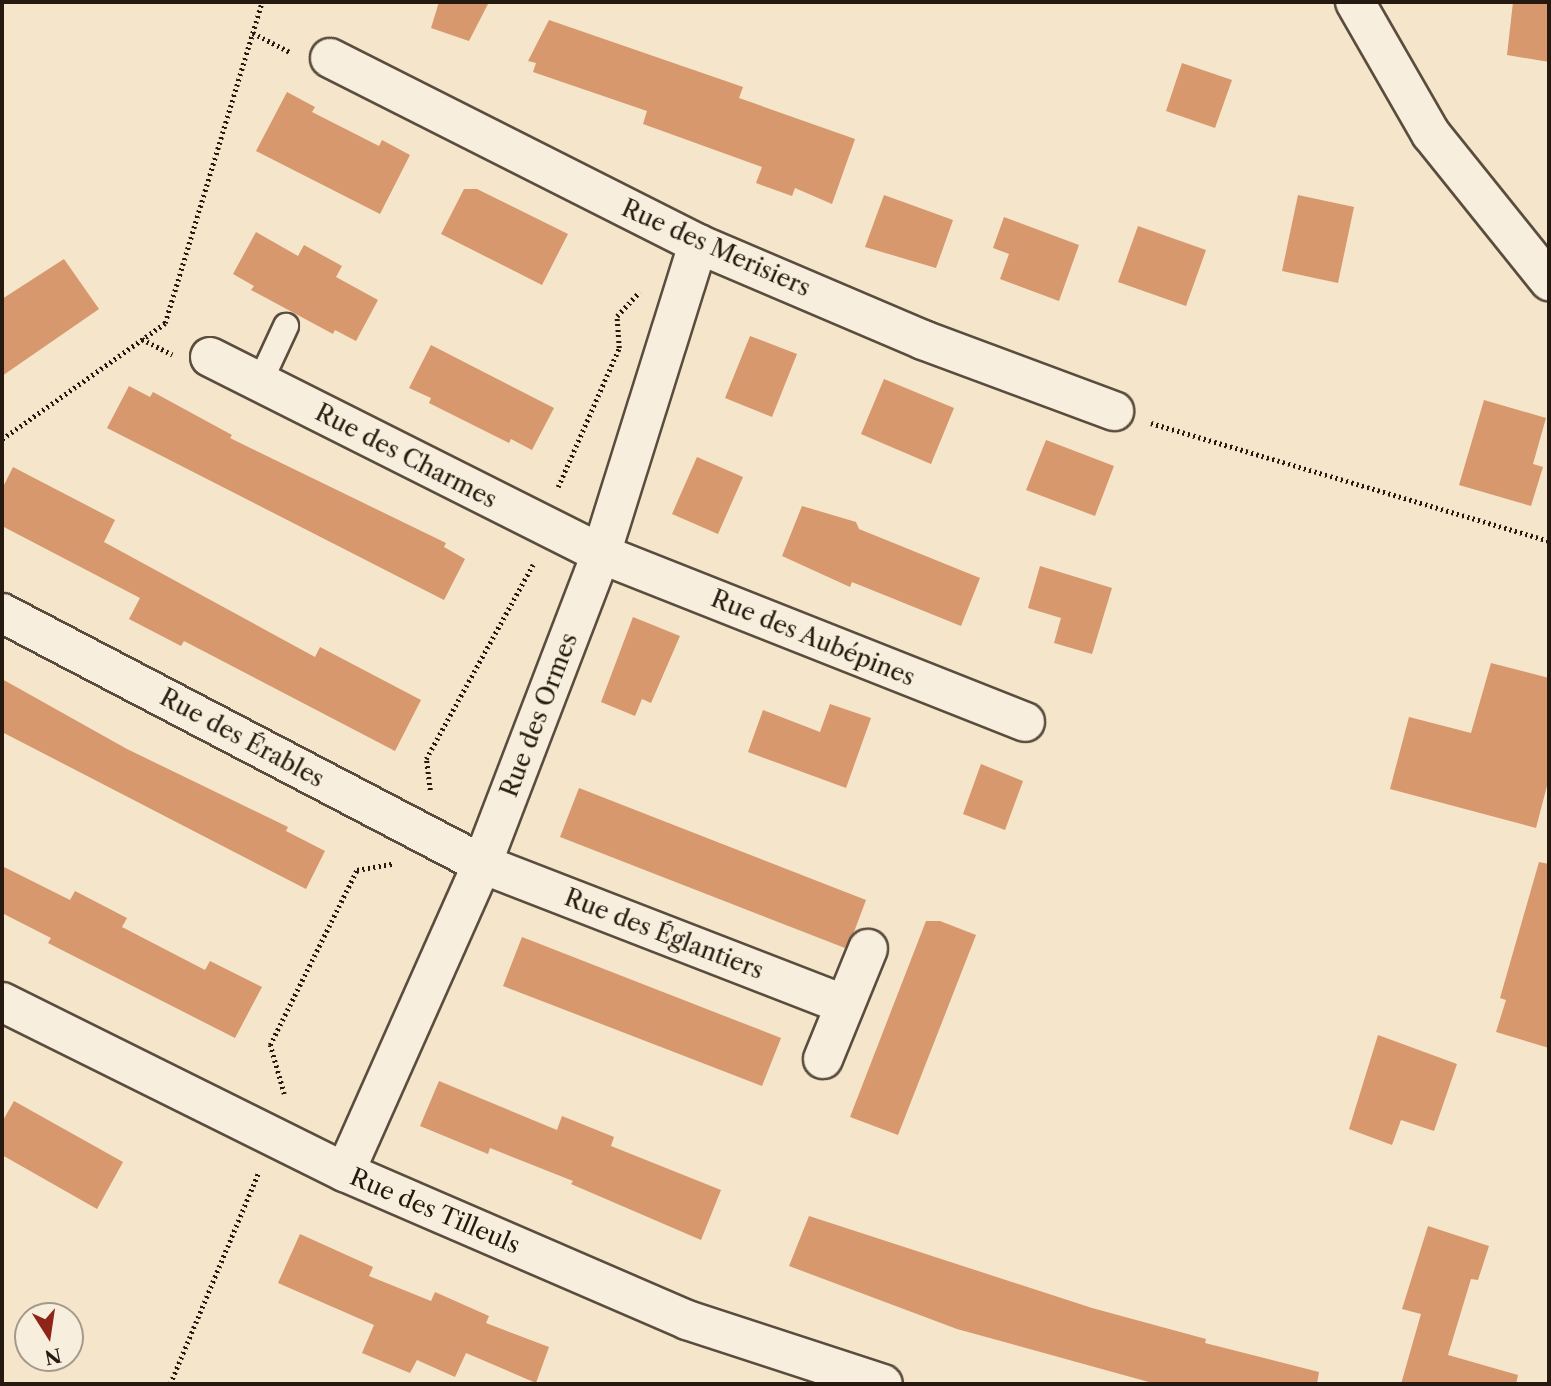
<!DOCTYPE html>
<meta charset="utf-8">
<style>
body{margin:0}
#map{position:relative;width:1551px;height:1386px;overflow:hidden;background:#f5e5ca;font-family:"Libre Caslon Text",serif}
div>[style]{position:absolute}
.building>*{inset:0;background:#d7986d}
.path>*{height:4.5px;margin-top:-2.25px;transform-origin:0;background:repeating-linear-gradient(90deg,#261a10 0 2px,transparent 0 5.5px)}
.roads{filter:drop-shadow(2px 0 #5a4d3e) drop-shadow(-2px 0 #5a4d3e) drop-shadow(0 2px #5a4d3e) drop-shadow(0 -2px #5a4d3e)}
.service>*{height:24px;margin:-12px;padding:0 12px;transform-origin:12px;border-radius:12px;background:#f8eedd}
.minor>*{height:38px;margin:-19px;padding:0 19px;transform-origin:19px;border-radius:19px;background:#f8eedd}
.tertiary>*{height:38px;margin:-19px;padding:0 19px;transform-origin:19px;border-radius:19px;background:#f8eedd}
span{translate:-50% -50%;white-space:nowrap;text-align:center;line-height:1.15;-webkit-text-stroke:6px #f8eedd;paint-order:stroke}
.street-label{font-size:24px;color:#261a10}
.frame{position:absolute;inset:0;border:4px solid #261a10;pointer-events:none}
.north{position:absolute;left:14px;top:1302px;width:70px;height:70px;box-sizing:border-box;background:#f8eedd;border:2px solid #a4998b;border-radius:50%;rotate:168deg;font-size:19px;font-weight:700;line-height:28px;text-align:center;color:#261a10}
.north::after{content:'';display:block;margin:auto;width:24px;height:32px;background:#8f2418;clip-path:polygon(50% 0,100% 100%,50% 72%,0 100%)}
</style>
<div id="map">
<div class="building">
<div style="clip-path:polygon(439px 2px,489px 2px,469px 41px,431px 28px)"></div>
<div style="clip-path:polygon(1513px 2px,1549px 2px,1549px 62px,1507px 55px)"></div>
<div style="clip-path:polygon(549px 20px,743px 87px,739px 98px,855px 139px,832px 204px,795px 188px,792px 196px,756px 183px,762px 167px,643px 124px,647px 111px,533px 72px,536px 63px,528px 61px)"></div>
<div style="clip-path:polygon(1182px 63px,1232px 80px,1215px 128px,1166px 111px)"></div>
<div style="clip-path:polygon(287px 92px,315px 107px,312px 112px,379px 146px,382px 140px,410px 155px,380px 214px,256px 151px)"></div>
<div style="clip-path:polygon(464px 189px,477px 189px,568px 234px,542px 285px,441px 234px)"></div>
<div style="clip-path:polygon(884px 195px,953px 220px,936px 268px,865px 247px)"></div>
<div style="clip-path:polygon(1298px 195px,1354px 207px,1338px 283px,1282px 271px)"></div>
<div style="clip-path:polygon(1004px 217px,1079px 245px,1059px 301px,1000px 279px,1009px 254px,993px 248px)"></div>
<div style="clip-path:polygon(1138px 226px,1206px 250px,1186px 306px,1118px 282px)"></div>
<div style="clip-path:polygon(256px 232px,298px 256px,304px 245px,342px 266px,336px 277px,378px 300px,356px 341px,335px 330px,333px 334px,251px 290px,254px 286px,233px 274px)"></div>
<div style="clip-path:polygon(64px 259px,99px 309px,2px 376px,2px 299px)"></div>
<div style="clip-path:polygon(750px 336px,797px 354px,772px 417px,725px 398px)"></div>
<div style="clip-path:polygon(431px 345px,554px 408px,532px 450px,511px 439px,509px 443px,429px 403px,431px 398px,409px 388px)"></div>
<div style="clip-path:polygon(884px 379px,954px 408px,931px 464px,861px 434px)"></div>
<div style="clip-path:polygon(129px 386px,150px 397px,153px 392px,232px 435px,230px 438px,446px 543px,444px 547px,465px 559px,444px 600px,107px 428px)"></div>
<div style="clip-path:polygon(1484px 400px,1546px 418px,1533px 464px,1543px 467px,1531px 506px,1459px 485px)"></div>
<div style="clip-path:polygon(1046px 440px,1114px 466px,1095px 516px,1026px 490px)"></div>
<div style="clip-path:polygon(697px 457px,743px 477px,718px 534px,672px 514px)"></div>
<div style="clip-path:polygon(13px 467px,115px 520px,104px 542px,315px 657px,320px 647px,421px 700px,395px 751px,184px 641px,181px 646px,129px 619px,140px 598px,2px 526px,2px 489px)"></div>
<div style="clip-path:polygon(802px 506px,856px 522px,859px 529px,980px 578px,961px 626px,852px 582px,850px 587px,782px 556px)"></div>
<div style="clip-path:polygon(1040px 566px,1112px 588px,1092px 654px,1054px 643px,1061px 618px,1028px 608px)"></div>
<div style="clip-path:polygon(633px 617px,680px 636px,651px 703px,642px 699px,635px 716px,601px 702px)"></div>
<div style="clip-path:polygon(1491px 663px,1549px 678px,1549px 778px,1536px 828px,1390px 789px,1409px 717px,1471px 733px)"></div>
<div style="clip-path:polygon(2px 679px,127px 749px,288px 827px,286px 831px,325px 851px,306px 889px,2px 732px)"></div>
<div style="clip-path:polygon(830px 704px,871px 718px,846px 788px,748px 752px,763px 710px,820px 732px)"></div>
<div style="clip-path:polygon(981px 764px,1023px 781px,1005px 830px,963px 814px)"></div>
<div style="clip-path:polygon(579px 788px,866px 900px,854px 932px,845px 948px,560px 837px)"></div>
<div style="clip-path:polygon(1539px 862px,1549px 864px,1549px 1048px,1496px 1032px,1506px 1000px,1500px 998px)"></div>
<div style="clip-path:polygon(2px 866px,70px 900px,75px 891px,127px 918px,122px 927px,205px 970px,210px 961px,262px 987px,235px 1038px,48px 943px,51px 938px,2px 913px)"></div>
<div style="clip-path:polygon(926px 921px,940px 921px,976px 935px,898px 1135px,850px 1117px)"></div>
<div style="clip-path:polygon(522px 937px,781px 1038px,762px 1086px,503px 986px)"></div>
<div style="clip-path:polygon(1378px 1035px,1457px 1064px,1434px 1131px,1401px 1120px,1392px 1145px,1349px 1129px)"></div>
<div style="clip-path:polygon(439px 1081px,557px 1130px,562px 1116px,614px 1137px,611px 1146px,721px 1190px,701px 1240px,571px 1184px,573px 1181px,490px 1148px,488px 1154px,420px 1126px)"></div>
<div style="clip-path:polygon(14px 1101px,123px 1162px,97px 1209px,2px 1155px,2px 1122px)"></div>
<div style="clip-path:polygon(809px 1216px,1092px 1308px,1206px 1339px,1205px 1343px,1319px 1372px,1317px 1384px,1156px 1384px,957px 1329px,789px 1266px)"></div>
<div style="clip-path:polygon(1428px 1226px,1489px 1246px,1478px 1280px,1471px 1279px,1448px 1355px,1518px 1375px,1516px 1384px,1401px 1384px,1421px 1314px,1402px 1309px)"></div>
<div style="clip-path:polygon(300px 1234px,373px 1267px,369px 1276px,431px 1301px,435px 1292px,489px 1316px,486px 1323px,549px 1347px,536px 1383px,466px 1353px,455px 1377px,417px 1360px,410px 1373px,362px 1353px,374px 1325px,278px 1283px)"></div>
</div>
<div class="path">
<div style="left:253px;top:33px;width:42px;rotate:27.2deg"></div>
<div style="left:142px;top:339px;width:34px;rotate:27deg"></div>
<div style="left:1151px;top:423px;width:415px;rotate:16.5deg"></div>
<div style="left:2px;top:439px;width:200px;rotate:-35.4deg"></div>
<div style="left:165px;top:323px;width:335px;rotate:-73.2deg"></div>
<div style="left:558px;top:487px;width:152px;rotate:-66.3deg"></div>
<div style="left:619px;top:348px;width:32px;rotate:-94deg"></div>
<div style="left:617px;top:316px;width:33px;rotate:-47deg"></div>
<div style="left:430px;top:790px;width:31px;rotate:-97deg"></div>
<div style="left:426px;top:759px;width:222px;rotate:-61.2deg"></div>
<div style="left:284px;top:1094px;width:51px;rotate:-105.9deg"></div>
<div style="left:270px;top:1045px;width:195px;rotate:-63.6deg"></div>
<div style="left:357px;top:870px;width:36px;rotate:-10deg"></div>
<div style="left:170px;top:1384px;width:228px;rotate:-67.3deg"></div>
</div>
<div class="roads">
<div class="service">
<div style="left:260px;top:382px;width:62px;rotate:-65.1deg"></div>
</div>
<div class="minor">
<div style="left:330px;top:58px;width:412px;rotate:26.8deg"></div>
<div style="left:698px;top:244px;width:245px;rotate:23.1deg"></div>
<div style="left:923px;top:340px;width:204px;rotate:20.4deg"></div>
<div style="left:210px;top:357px;width:438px;rotate:26.7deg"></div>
<div style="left:601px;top:554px;width:456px;rotate:21.6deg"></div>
<div style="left:2px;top:613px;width:542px;rotate:27.61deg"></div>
<div style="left:482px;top:864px;width:389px;rotate:21.2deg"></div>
<div style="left:2px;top:1002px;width:383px;rotate:26.4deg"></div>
<div style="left:345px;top:1172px;width:373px;rotate:23.4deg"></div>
<div style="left:687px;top:1320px;width:206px;rotate:18.1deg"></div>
<div style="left:823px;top:1059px;width:119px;rotate:-67.8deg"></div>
<div style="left:345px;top:1172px;width:337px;rotate:-66deg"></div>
<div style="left:482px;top:864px;width:332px;rotate:-69deg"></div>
<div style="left:601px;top:554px;width:325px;rotate:-72.6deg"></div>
</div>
<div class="tertiary">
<div style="left:1355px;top:2px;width:152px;rotate:60.1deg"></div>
<div style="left:1431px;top:134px;width:189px;rotate:51.2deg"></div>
</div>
</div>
<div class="street-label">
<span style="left:716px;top:248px;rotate:24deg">Rue des Merisiers</span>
<span style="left:406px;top:456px;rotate:27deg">Rue des Charmes</span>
<span style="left:813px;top:638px;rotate:22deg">Rue des Aubépines</span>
<span style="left:539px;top:715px;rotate:-69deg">Rue des Ormes</span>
<span style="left:242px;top:738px;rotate:28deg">Rue des Érables</span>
<span style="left:664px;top:934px;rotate:21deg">Rue des Églantiers</span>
<span style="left:435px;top:1211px;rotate:23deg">Rue des Tilleuls</span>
</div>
<div class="frame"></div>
<div class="north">N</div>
</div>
